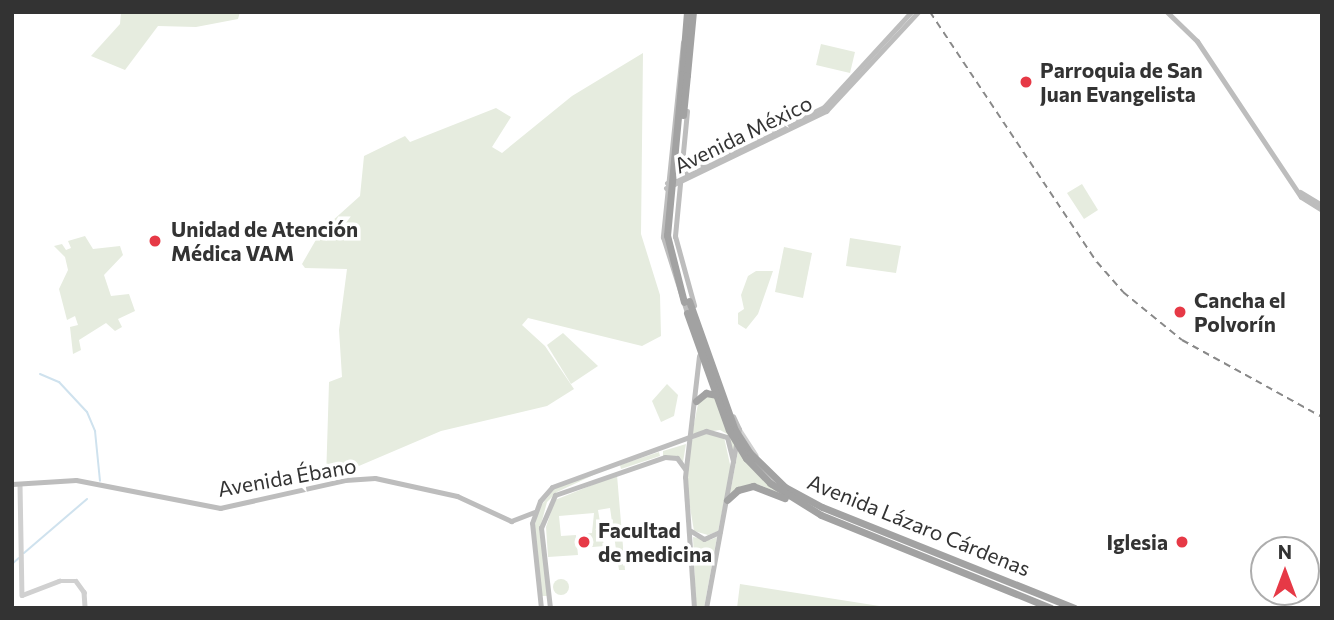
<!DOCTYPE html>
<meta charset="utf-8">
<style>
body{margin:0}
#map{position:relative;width:1334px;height:620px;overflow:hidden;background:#fff;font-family:Commissioner,sans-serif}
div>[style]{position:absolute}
.green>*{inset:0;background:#e6ecdf}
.round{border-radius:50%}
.stream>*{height:2px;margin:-1px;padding:0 1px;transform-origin:1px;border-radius:1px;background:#cfe2ee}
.tertiary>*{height:4.5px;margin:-2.25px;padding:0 2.25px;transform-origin:2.25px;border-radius:2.25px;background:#d0d0d0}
.secondary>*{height:5px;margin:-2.5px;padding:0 2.5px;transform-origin:2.5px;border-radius:2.5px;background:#bdbdbd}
.trunk>*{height:7px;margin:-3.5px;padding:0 3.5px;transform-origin:3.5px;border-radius:3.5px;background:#a2a2a2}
.rail>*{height:2px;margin-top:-1px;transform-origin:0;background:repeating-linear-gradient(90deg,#888 0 7px,transparent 0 12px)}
.trunk-bridge>*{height:7px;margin:-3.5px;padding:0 3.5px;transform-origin:3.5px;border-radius:3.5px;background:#a2a2a2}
.dots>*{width:19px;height:19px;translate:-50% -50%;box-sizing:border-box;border:4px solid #fff;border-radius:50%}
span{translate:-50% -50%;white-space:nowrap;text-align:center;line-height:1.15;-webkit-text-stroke:7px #fff;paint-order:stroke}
.poi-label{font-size:21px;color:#333;font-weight:700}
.left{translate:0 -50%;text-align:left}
.right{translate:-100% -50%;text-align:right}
.street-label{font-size:21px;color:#333}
.frame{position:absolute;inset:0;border:14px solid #333;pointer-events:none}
.north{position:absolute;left:1250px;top:536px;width:70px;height:70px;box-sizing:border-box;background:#fff;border:2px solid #adadad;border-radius:50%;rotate:0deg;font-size:19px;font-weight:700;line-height:28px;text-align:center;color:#333}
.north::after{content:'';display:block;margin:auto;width:24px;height:32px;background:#e63946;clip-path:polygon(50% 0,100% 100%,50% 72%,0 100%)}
</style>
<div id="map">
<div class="green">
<div style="clip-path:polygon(121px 12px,240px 12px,238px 19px,196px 27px,158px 26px,125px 70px,91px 56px,120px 24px)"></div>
<div style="clip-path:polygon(821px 44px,855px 52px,850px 73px,816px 65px)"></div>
<div style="clip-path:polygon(643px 53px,641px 234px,660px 295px,661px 336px,642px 346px,528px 318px,522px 325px,545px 346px,574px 389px,547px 406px,441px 431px,326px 480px,329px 382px,342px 377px,339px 330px,347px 269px,305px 268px,302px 264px,321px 231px,360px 196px,364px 156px,405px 136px,410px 142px,496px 108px,511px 117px,492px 147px,502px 153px,572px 96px)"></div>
<div style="clip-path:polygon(1082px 184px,1098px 210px,1084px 219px,1067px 193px)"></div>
<div style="clip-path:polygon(85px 236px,93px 249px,120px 246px,123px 255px,104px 275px,111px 296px,129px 294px,135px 311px,118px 319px,122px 327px,115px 331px,106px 323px,79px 340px,81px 350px,73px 354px,70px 327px,78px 325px,75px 316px,67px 320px,59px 289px,68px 270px,65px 257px,54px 246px,62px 244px,66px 250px,71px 248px,68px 241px)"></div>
<div style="clip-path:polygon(850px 238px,901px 246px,896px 273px,846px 266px)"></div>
<div style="clip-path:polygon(784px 247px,812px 253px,803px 298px,775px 292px)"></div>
<div style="clip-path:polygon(756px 271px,773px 271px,758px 314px,746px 329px,738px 324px,738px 313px,744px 309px,741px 295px,748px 276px)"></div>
<div style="clip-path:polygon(563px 333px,598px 366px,571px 384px,547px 345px)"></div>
<div style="clip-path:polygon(667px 384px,678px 395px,674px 416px,661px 422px,652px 401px)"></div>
<div style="clip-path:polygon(705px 395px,714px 395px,735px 441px,733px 457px,727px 434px,720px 430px,692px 434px,699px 399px)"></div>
<div style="clip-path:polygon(703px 433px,724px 437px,731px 469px,718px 531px,708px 535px,694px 531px,687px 489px,690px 441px)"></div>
<div style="clip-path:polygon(686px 444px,683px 462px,663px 456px,663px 451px)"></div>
<div style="clip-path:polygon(738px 451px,779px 493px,760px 485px,730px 494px)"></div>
<div style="clip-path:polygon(659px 452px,660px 456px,621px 469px,620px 465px)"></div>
<div style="clip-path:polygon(615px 465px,557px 492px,547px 502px,540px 528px,548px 596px,542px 596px,534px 528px,539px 508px,555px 488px)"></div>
<div style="clip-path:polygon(617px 475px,625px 570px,619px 570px,610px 508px,598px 510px,604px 546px,582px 548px,580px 534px,592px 533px,594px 513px,559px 516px,561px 536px,576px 535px,578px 555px,548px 557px,546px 527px,555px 500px)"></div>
<div style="clip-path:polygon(693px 537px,710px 540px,717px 537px,704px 608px,696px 608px)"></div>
<div class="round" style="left:553px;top:579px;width:16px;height:16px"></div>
<div style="clip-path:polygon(740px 584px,892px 608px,737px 608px)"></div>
</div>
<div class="stream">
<div style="left:40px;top:374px;width:21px;rotate:23deg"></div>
<div style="left:59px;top:382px;width:41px;rotate:47deg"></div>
<div style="left:87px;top:412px;width:21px;rotate:67deg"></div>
<div style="left:95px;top:431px;width:50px;rotate:84.3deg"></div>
<div style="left:24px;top:553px;width:83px;rotate:-40.6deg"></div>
<div style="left:12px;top:564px;width:9px;rotate:-41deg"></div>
</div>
<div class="tertiary">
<div style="left:739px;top:429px;width:31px;rotate:57deg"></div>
<div style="left:20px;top:484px;width:111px;rotate:89deg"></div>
<div style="left:22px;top:595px;width:40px;rotate:-21deg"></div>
<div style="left:59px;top:581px;width:17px"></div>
<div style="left:76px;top:581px;width:14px;rotate:54deg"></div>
<div style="left:84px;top:592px;width:16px;rotate:86deg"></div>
</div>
<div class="secondary">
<div style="left:1167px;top:12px;width:42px;rotate:44deg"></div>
<div style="left:1197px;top:41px;width:187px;rotate:56.3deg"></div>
<div style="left:1301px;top:197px;width:25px;rotate:32deg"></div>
<div style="left:683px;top:42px;width:196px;rotate:95.9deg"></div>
<div style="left:663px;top:237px;width:83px;rotate:72.4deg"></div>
<div style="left:687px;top:111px;width:126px;rotate:95.5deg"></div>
<div style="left:675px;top:236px;width:72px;rotate:74.6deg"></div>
<div style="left:667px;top:183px;width:174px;rotate:-25.8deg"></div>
<div style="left:824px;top:107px;width:129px;rotate:-47.5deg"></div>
<div style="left:666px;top:188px;width:178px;rotate:-25.7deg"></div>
<div style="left:826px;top:111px;width:135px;rotate:-47.1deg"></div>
<div style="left:1300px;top:192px;width:26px;rotate:31deg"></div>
<div style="left:12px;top:484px;width:64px;rotate:-3.6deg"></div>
<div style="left:76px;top:480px;width:147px;rotate:11deg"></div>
<div style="left:220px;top:508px;width:128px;rotate:-12.6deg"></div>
<div style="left:345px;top:480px;width:30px;rotate:-4deg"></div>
<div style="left:375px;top:478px;width:84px;rotate:12.4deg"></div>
<div style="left:457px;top:496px;width:60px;rotate:24.8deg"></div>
<div style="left:511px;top:521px;width:25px;rotate:-21deg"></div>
<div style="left:691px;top:531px;width:15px;rotate:32deg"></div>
<div style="left:704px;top:539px;width:17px;rotate:-24deg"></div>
<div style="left:541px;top:608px;width:85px;rotate:-96deg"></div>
<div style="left:532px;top:523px;width:23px;rotate:-70deg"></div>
<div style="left:540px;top:501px;width:18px;rotate:-49deg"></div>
<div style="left:552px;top:487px;width:164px;rotate:-20deg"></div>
<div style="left:706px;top:431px;width:22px;rotate:16deg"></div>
<div style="left:727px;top:437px;width:25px;rotate:76deg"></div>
<div style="left:550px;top:608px;width:81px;rotate:-96.4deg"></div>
<div style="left:541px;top:528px;width:36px;rotate:-67deg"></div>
<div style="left:555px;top:495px;width:116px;rotate:-19.1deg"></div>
<div style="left:665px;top:457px;width:12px;rotate:5deg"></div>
<div style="left:677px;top:458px;width:14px;rotate:54deg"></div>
<div style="left:694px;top:608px;width:131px;rotate:-93.9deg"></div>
<div style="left:685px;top:477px;width:122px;rotate:-83.4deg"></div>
<div style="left:706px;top:608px;width:182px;rotate:-79.6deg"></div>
<div style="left:739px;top:429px;width:14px;rotate:-115deg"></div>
</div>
<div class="trunk">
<div style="left:682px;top:74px;width:62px;rotate:-85.4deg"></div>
<div style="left:687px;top:75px;width:63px;rotate:-84.6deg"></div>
<div style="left:689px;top:301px;width:137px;rotate:70.4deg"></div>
<div style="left:735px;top:430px;width:27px;rotate:57deg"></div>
<div style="left:750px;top:453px;width:49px;rotate:44.2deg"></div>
<div style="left:785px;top:487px;width:42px;rotate:28.4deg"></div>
<div style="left:822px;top:507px;width:272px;rotate:21.8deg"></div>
<div style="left:687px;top:313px;width:124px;rotate:70.3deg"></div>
<div style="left:729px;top:430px;width:33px;rotate:59deg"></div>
<div style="left:746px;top:458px;width:35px;rotate:46deg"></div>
<div style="left:770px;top:483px;width:60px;rotate:32.1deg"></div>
<div style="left:821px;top:515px;width:248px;rotate:22deg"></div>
<div style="left:696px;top:401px;width:13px;rotate:-39deg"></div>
<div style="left:706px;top:393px;width:10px;rotate:11deg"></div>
<div style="left:727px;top:500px;width:15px;rotate:-42deg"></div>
<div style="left:738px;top:490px;width:16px;rotate:-15deg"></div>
<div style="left:753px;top:486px;width:34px;rotate:21deg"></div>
</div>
<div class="rail">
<div style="left:930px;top:12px;width:301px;rotate:56.3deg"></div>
<div style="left:1097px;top:262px;width:40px;rotate:49deg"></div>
<div style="left:1123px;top:292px;width:76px;rotate:39.1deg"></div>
<div style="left:1182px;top:340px;width:160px;rotate:28.8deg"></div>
</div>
<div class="trunk-bridge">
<div style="left:682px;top:74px;width:162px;rotate:95.3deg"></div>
<div style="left:667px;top:235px;width:69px;rotate:75.8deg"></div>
<div style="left:683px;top:115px;width:40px;rotate:-84.3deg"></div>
</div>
<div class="dots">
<div style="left:1026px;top:82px;background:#e63946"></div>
<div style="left:155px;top:241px;background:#e63946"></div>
<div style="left:1180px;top:312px;background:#e63946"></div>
<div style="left:584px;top:542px;background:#e63946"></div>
<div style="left:1182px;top:542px;background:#e63946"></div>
</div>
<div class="poi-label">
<span class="left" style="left:1040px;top:82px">Parroquia de San<br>Juan Evangelista</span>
<span class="left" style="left:171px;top:241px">Unidad de Atención<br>Médica VAM</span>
<span class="left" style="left:1194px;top:312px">Cancha el<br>Polvorín</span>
<span class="left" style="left:598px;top:542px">Facultad<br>de medicina</span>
<span class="right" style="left:1168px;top:542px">Iglesia</span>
</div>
<div class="street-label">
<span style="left:743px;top:134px;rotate:-26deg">Avenida México</span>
<span style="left:287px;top:477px;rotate:-10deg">Avenida Ébano</span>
<span style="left:919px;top:525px;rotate:22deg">Avenida Lázaro Cárdenas</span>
</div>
<div class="frame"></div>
<div class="north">N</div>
</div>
